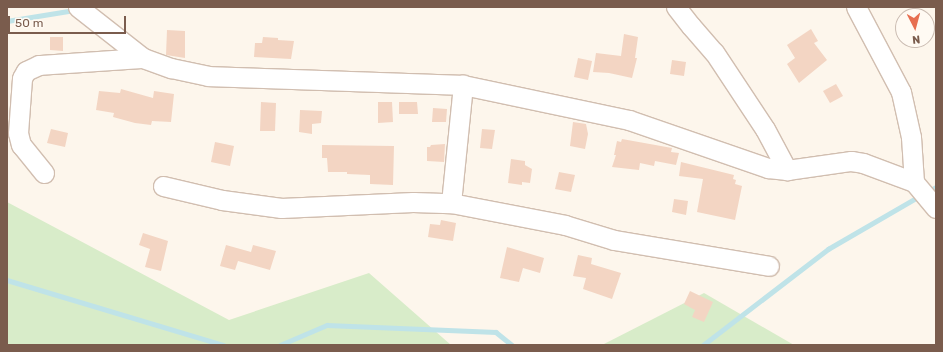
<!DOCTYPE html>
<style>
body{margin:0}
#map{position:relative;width:943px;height:352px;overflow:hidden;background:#fdf6ec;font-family:Rubik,sans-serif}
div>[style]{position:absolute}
.green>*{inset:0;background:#d8ecc9}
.stream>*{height:4.5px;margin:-2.25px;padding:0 2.25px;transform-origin:2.25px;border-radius:2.25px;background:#bfe3e8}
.building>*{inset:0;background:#f3d5c3}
.roads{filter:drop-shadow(1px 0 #d1beb0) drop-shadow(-1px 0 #d1beb0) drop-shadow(0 1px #d1beb0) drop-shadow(0 -1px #d1beb0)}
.minor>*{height:19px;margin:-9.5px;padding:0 9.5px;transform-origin:9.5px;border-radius:9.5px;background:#fff}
span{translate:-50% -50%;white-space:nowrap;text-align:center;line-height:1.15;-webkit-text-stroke:3px #fffaf3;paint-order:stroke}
.frame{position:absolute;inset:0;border:8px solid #7a5c4d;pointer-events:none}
.north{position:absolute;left:895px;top:8px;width:40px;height:40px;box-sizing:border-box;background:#fffaf3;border:1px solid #cabbb1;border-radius:50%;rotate:174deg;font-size:11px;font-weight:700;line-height:16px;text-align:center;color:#7a5c4d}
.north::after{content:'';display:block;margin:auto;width:14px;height:18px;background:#e76f51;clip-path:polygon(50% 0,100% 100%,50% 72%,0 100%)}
.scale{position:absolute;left:8px;top:16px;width:118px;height:18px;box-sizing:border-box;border:2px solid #7a5c4d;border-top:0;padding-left:5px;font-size:12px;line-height:14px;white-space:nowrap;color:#7a5c4d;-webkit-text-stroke:3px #fffaf3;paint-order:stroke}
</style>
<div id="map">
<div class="green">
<div style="clip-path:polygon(7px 202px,229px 320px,369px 273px,451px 345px,7px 345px)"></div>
<div style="clip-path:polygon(704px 293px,794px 345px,602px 345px)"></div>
</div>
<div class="stream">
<div style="left:7px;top:21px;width:68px;rotate:-9.3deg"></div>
<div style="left:927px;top:192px;width:10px;rotate:-29deg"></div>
<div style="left:7px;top:280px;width:226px;rotate:16.7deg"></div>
<div style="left:280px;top:345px;width:51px;rotate:-23.1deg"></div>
<div style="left:327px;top:325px;width:169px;rotate:2.4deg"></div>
<div style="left:496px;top:332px;width:21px;rotate:39deg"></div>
<div style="left:703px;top:345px;width:158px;rotate:-37.5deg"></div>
<div style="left:828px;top:249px;width:108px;rotate:-30.1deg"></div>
</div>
<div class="building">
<div style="clip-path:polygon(811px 29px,818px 41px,814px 43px,827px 60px,799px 83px,787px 64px,795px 58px,787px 45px)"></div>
<div style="clip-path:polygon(167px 30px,185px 31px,185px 58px,166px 55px)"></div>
<div style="clip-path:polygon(624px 34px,638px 37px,635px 58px,637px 58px,632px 78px,609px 73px,593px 72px,596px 53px,621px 56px)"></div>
<div style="clip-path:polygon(50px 37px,63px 37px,63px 51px,50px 50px)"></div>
<div style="clip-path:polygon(263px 37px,278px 38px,278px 40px,294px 41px,291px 59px,254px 57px,255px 43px,262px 43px)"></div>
<div style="clip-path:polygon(578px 58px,592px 61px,588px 80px,574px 77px)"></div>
<div style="clip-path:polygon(672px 60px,686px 62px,684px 76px,670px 74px)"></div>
<div style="clip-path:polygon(836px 84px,843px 96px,830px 103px,823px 91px)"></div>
<div style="clip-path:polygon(121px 89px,153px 98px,154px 91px,174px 94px,171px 122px,152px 121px,151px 125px,135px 123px,113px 117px,114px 113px,96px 110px,99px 91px,120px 93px)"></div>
<div style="clip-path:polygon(261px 102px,276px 103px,275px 131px,260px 131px)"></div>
<div style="clip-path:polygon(378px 102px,392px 102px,393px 122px,378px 123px)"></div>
<div style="clip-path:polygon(399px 102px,417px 102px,418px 114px,399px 114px)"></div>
<div style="clip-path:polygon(433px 108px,447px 109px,446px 122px,432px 122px)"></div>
<div style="clip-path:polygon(300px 110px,322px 111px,321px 123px,312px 124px,312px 134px,299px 132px)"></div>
<div style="clip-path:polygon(573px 122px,586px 124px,588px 134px,585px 149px,570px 146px)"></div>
<div style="clip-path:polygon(51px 129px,68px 133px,65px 147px,47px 143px)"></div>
<div style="clip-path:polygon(482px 129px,495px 130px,492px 149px,480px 148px)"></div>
<div style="clip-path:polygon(622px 139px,672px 148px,671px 152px,679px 153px,676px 165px,655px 161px,654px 166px,640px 163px,639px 170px,612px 167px,616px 155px,614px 155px,617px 141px,621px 142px)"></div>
<div style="clip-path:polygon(215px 142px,234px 146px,230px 166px,211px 162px)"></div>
<div style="clip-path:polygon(445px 144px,444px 162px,427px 161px,427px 147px,430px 147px,431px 145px)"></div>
<div style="clip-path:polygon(322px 145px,394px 146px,393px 185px,370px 184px,370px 175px,347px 174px,347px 172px,328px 172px,327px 158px,322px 158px)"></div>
<div style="clip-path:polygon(511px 159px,525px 161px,525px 165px,532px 169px,530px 183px,522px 182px,522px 185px,508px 183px)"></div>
<div style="clip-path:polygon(681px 162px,734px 175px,733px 179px,736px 180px,735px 184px,742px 186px,735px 220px,697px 212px,703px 179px,679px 176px)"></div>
<div style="clip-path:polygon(559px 172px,575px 175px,571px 192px,555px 189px)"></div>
<div style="clip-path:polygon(674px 199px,688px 201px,686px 215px,672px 212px)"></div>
<div style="clip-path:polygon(441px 220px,456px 223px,453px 241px,428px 237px,430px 224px,440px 225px)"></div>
<div style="clip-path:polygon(143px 233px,168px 241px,161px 271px,145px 267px,150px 249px,139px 245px)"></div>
<div style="clip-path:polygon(226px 245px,251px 252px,253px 245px,276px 251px,270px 270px,238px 261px,235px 270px,220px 266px)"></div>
<div style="clip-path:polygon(507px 247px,544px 258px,540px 273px,523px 268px,519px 282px,500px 278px)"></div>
<div style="clip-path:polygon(578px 255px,592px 258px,591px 264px,621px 273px,612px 299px,583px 289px,586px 278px,573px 276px)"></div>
<div style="clip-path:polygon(690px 291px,713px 302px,704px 322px,692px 317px,695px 310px,684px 304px)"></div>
</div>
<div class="roads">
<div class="minor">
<div style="left:78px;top:7px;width:83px;rotate:38.1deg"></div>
<div style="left:143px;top:58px;width:30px;rotate:20deg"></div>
<div style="left:171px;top:68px;width:38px;rotate:12deg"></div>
<div style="left:208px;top:76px;width:255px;rotate:2deg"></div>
<div style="left:463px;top:85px;width:170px;rotate:11.9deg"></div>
<div style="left:629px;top:120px;width:147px;rotate:19.1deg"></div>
<div style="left:768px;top:168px;width:19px;rotate:6deg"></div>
<div style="left:787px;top:170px;width:65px;rotate:-8deg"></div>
<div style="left:851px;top:161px;width:12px;rotate:9deg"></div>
<div style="left:863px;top:163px;width:54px;rotate:20.4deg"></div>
<div style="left:914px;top:182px;width:34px;rotate:50deg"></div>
<div style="left:676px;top:7px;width:24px;rotate:52deg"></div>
<div style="left:691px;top:26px;width:35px;rotate:49deg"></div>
<div style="left:714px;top:52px;width:92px;rotate:56.5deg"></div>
<div style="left:765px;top:129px;width:47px;rotate:61.8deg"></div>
<div style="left:856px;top:7px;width:96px;rotate:62.1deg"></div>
<div style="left:901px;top:92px;width:46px;rotate:77.5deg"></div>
<div style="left:911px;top:137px;width:45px;rotate:86.2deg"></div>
<div style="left:44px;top:173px;width:36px;rotate:-129deg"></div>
<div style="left:21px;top:145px;width:12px;rotate:-104deg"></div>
<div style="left:18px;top:133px;width:55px;rotate:-85.8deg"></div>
<div style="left:22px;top:78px;width:8px;rotate:-60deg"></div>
<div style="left:26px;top:71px;width:14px;rotate:-25deg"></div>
<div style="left:39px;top:65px;width:104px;rotate:-3.9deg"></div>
<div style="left:163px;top:186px;width:61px;rotate:13.3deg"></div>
<div style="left:222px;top:200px;width:60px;rotate:7.7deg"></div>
<div style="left:281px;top:208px;width:132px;rotate:-2.6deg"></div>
<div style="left:413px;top:202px;width:38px;rotate:2deg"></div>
<div style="left:451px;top:203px;width:116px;rotate:10.9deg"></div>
<div style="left:565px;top:225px;width:51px;rotate:17deg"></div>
<div style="left:614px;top:240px;width:157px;rotate:9.5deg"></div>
<div style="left:451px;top:203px;width:119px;rotate:-84.2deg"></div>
</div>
</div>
<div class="frame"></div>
<div class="north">N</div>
<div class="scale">50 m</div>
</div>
